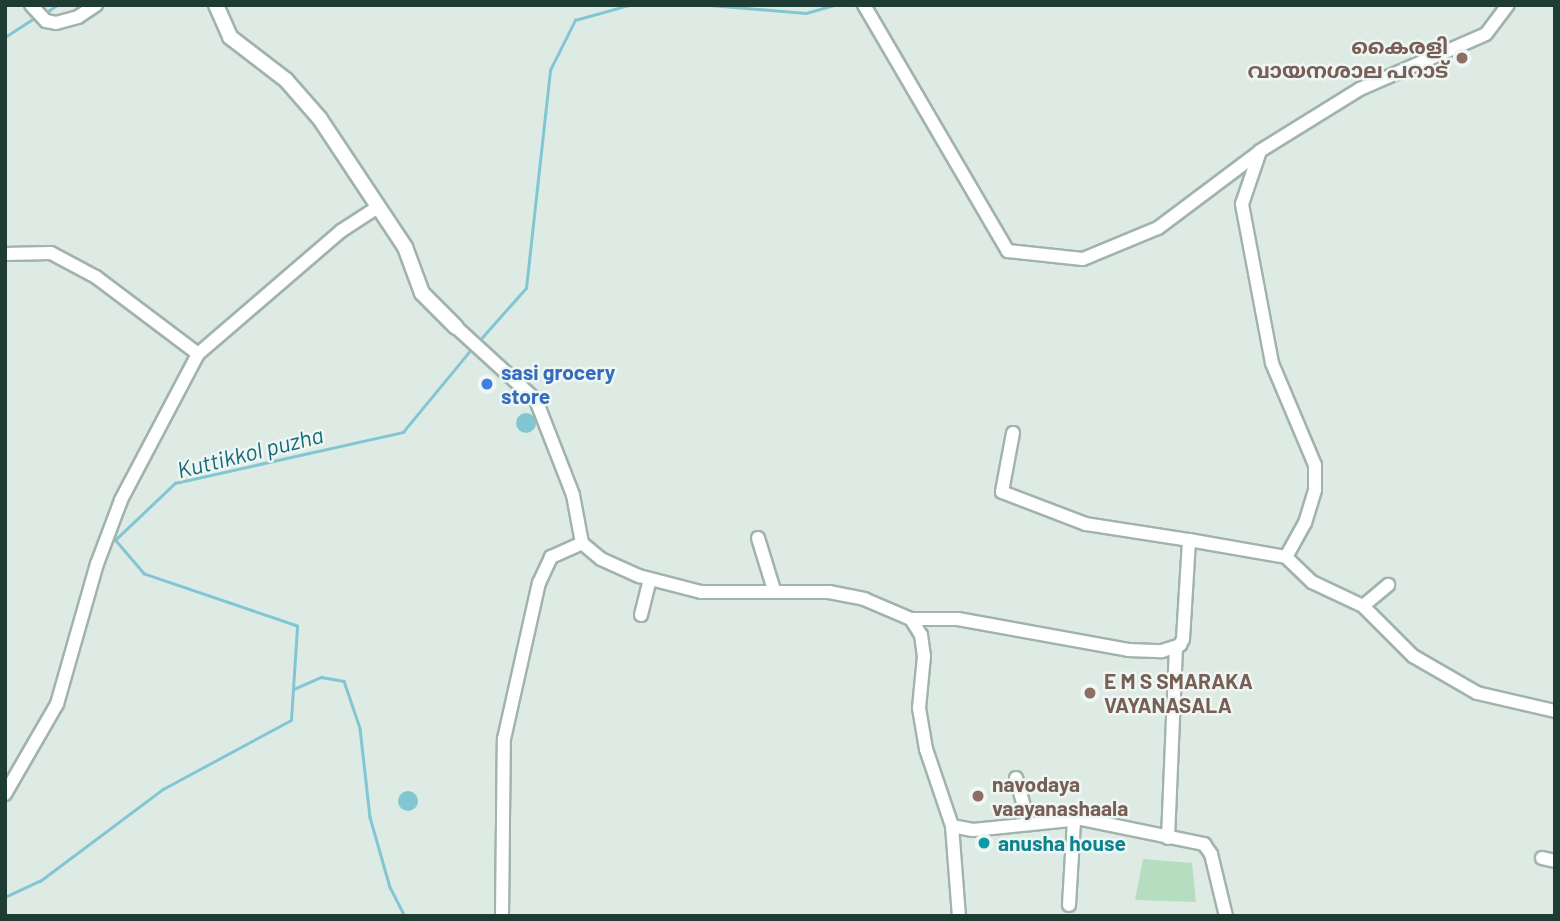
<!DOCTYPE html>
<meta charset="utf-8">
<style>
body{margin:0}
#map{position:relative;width:1560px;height:921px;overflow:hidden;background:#deebe5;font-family:Barlow,"Noto Sans Malayalam",sans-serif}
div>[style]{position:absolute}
.green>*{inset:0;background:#b5dec0}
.water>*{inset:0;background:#82c6d4}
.round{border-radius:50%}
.stream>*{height:2.5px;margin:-1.25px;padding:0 1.25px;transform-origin:1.25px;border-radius:1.25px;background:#82c6d4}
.roads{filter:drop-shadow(2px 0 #a1b3ac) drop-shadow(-2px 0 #a1b3ac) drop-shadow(0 2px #a1b3ac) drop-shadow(0 -2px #a1b3ac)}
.minor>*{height:12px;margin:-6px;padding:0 6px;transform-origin:6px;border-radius:6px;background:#fff}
.tertiary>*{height:14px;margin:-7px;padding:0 7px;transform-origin:7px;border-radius:7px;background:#fff}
.dots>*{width:19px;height:19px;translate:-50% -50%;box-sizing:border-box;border:4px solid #eef7f3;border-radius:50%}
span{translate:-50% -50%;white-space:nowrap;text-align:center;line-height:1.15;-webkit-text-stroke:5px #eef7f3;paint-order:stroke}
.education-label{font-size:21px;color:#785e54;font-weight:700}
.right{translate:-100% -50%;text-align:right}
.left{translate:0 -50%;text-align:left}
.shop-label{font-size:21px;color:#366cbe;font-weight:700}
.culture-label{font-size:21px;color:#0d838f;font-weight:700}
.water-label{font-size:23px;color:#16687a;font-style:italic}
.frame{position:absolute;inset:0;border:7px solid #1e3b34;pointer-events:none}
</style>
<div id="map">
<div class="green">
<div style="clip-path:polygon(1143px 859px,1192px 863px,1196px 902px,1135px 900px)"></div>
</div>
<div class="water">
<div class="round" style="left:516px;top:413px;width:20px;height:20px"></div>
<div class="round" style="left:398px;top:791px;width:20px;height:20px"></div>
</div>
<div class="stream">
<div style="left:710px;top:5px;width:96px;rotate:4.8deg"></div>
<div style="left:806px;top:13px;width:29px;rotate:-16deg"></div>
<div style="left:48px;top:11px;width:11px;rotate:-34deg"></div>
<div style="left:5px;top:37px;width:33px;rotate:-33deg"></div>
<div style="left:478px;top:342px;width:72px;rotate:-48.4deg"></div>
<div style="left:526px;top:288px;width:219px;rotate:-83.7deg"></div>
<div style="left:550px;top:70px;width:56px;rotate:-63.4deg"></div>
<div style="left:575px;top:20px;width:56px;rotate:-15.5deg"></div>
<div style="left:294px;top:689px;width:30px;rotate:-24deg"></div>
<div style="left:321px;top:677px;width:23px;rotate:10deg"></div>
<div style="left:344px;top:681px;width:50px;rotate:71.2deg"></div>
<div style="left:360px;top:728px;width:90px;rotate:83.6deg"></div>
<div style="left:370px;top:817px;width:73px;rotate:74.1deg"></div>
<div style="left:390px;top:887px;width:33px;rotate:63deg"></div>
<div style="left:5px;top:897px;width:38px;rotate:-25deg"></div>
<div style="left:40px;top:881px;width:154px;rotate:-36.8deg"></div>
<div style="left:163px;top:789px;width:145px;rotate:-28.3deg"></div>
<div style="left:291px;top:720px;width:94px;rotate:-86.3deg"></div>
<div style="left:297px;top:626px;width:162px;rotate:-161.2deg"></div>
<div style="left:144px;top:574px;width:45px;rotate:-130.5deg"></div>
<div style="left:115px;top:540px;width:83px;rotate:-43.5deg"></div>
<div style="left:175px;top:483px;width:234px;rotate:-12.6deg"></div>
<div style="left:403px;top:432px;width:110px;rotate:-50.5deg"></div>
</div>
<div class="roads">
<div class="minor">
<div style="left:31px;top:5px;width:22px;rotate:47deg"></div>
<div style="left:46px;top:21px;width:10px;rotate:11deg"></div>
<div style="left:56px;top:23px;width:23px;rotate:-15deg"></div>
<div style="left:78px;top:17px;width:22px;rotate:-34deg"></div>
<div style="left:864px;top:5px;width:285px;rotate:59.7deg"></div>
<div style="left:1008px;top:251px;width:75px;rotate:6.1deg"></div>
<div style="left:1083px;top:259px;width:81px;rotate:-22.5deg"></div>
<div style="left:1158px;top:228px;width:125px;rotate:-36.9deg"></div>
<div style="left:5px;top:254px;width:46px;rotate:-1.2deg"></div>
<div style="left:51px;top:253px;width:51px;rotate:28.1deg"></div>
<div style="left:96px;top:277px;width:128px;rotate:37deg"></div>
<div style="left:456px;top:327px;width:108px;rotate:42.4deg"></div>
<div style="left:536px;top:400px;width:102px;rotate:68.7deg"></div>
<div style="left:573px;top:495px;width:49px;rotate:79.4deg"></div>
<div style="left:582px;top:543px;width:25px;rotate:40deg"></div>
<div style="left:601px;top:559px;width:42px;rotate:24.1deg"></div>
<div style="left:639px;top:576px;width:64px;rotate:14.5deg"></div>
<div style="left:701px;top:592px;width:128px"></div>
<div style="left:829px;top:592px;width:36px;rotate:11deg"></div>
<div style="left:864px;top:599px;width:51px;rotate:23.1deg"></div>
<div style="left:911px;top:619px;width:19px;rotate:58deg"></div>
<div style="left:921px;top:635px;width:21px;rotate:82deg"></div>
<div style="left:924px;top:656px;width:52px;rotate:95.5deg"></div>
<div style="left:919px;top:708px;width:42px;rotate:80.3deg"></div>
<div style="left:926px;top:749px;width:81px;rotate:71.3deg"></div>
<div style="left:952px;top:826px;width:21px;rotate:11deg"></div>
<div style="left:973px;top:830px;width:110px;rotate:-5.8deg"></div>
<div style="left:1082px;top:819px;width:125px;rotate:11.6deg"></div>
<div style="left:1204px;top:844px;width:12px;rotate:55deg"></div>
<div style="left:1211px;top:854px;width:64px;rotate:76.4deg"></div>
<div style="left:1013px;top:433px;width:60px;rotate:100.6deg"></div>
<div style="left:1002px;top:492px;width:90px;rotate:20.9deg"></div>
<div style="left:1086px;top:524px;width:104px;rotate:8.8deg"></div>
<div style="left:758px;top:538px;width:54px;rotate:72.9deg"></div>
<div style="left:1286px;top:557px;width:36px;rotate:44deg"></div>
<div style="left:1312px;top:582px;width:56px;rotate:25.2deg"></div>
<div style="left:1363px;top:606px;width:71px;rotate:45deg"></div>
<div style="left:1413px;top:656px;width:74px;rotate:30deg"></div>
<div style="left:1477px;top:693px;width:80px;rotate:13deg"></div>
<div style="left:1363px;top:606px;width:33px;rotate:-40deg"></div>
<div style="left:641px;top:615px;width:37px;rotate:-76deg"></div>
<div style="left:911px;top:619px;width:47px"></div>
<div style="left:958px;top:619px;width:173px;rotate:10.3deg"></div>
<div style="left:1128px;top:650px;width:34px;rotate:2deg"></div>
<div style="left:1162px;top:651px;width:19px;rotate:-18deg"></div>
<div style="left:1180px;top:645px;width:7px;rotate:-63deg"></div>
<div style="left:1183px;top:639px;width:99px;rotate:-86.5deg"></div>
<div style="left:1189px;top:540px;width:98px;rotate:9.9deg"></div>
<div style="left:1286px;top:557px;width:39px;rotate:-61deg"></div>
<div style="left:1305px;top:523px;width:34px;rotate:-73deg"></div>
<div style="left:1315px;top:490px;width:25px;rotate:-90deg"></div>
<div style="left:1315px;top:465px;width:111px;rotate:-112.9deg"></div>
<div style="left:1272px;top:363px;width:162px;rotate:-100.7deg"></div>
<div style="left:1242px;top:204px;width:56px;rotate:-71.2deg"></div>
<div style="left:1260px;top:151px;width:118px;rotate:-31.8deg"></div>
<div style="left:1360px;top:89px;width:137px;rotate:-23.6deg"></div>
<div style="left:1486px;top:34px;width:36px;rotate:-53deg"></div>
<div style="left:1016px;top:778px;width:48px;rotate:74.2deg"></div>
<div style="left:5px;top:794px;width:104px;rotate:-60deg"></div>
<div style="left:57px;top:704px;width:146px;rotate:-74.1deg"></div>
<div style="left:97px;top:564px;width:68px;rotate:-69.4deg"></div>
<div style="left:121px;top:500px;width:165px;rotate:-62.2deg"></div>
<div style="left:198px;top:354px;width:189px;rotate:-40.7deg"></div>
<div style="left:341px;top:231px;width:44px;rotate:-33deg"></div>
<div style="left:952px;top:826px;width:90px;rotate:85.6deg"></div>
<div style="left:1168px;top:838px;width:191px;rotate:-87.6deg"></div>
<div style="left:1542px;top:858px;width:13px;rotate:13deg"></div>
<div style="left:1069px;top:905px;width:85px;rotate:-86.6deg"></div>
<div style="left:502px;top:916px;width:177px;rotate:-89.4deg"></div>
<div style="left:504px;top:739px;width:160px;rotate:-77.4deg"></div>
<div style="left:539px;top:583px;width:29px;rotate:-65deg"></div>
<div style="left:551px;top:557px;width:34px;rotate:-24deg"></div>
</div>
<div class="tertiary">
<div style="left:216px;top:5px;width:35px;rotate:66deg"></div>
<div style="left:230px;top:37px;width:71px;rotate:37.5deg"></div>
<div style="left:286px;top:80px;width:52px;rotate:48.9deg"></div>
<div style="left:320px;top:119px;width:154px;rotate:56.4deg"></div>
<div style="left:405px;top:247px;width:49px;rotate:69.7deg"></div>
<div style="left:422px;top:293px;width:48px;rotate:45deg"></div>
</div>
</div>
<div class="dots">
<div style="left:1462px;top:58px;background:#8d6e63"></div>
<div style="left:487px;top:384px;background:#3f7fe0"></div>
<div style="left:1090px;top:693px;background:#8d6e63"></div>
<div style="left:978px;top:796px;background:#8d6e63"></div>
<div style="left:984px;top:843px;background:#0f9aa8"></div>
</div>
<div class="education-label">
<span class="right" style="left:1448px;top:58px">കൈരളി<br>വായനശാല പറാട്</span>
<span class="left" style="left:1104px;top:693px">E M S SMARAKA<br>VAYANASALA</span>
<span class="left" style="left:992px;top:796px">navodaya<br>vaayanashaala</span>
</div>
<div class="shop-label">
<span class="left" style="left:501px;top:384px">sasi grocery<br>store</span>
</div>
<div class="culture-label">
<span class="left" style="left:998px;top:843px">anusha house</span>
</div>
<div class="water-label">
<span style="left:250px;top:452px;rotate:-14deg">Kuttikkol puzha</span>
</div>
<div class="frame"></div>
</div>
